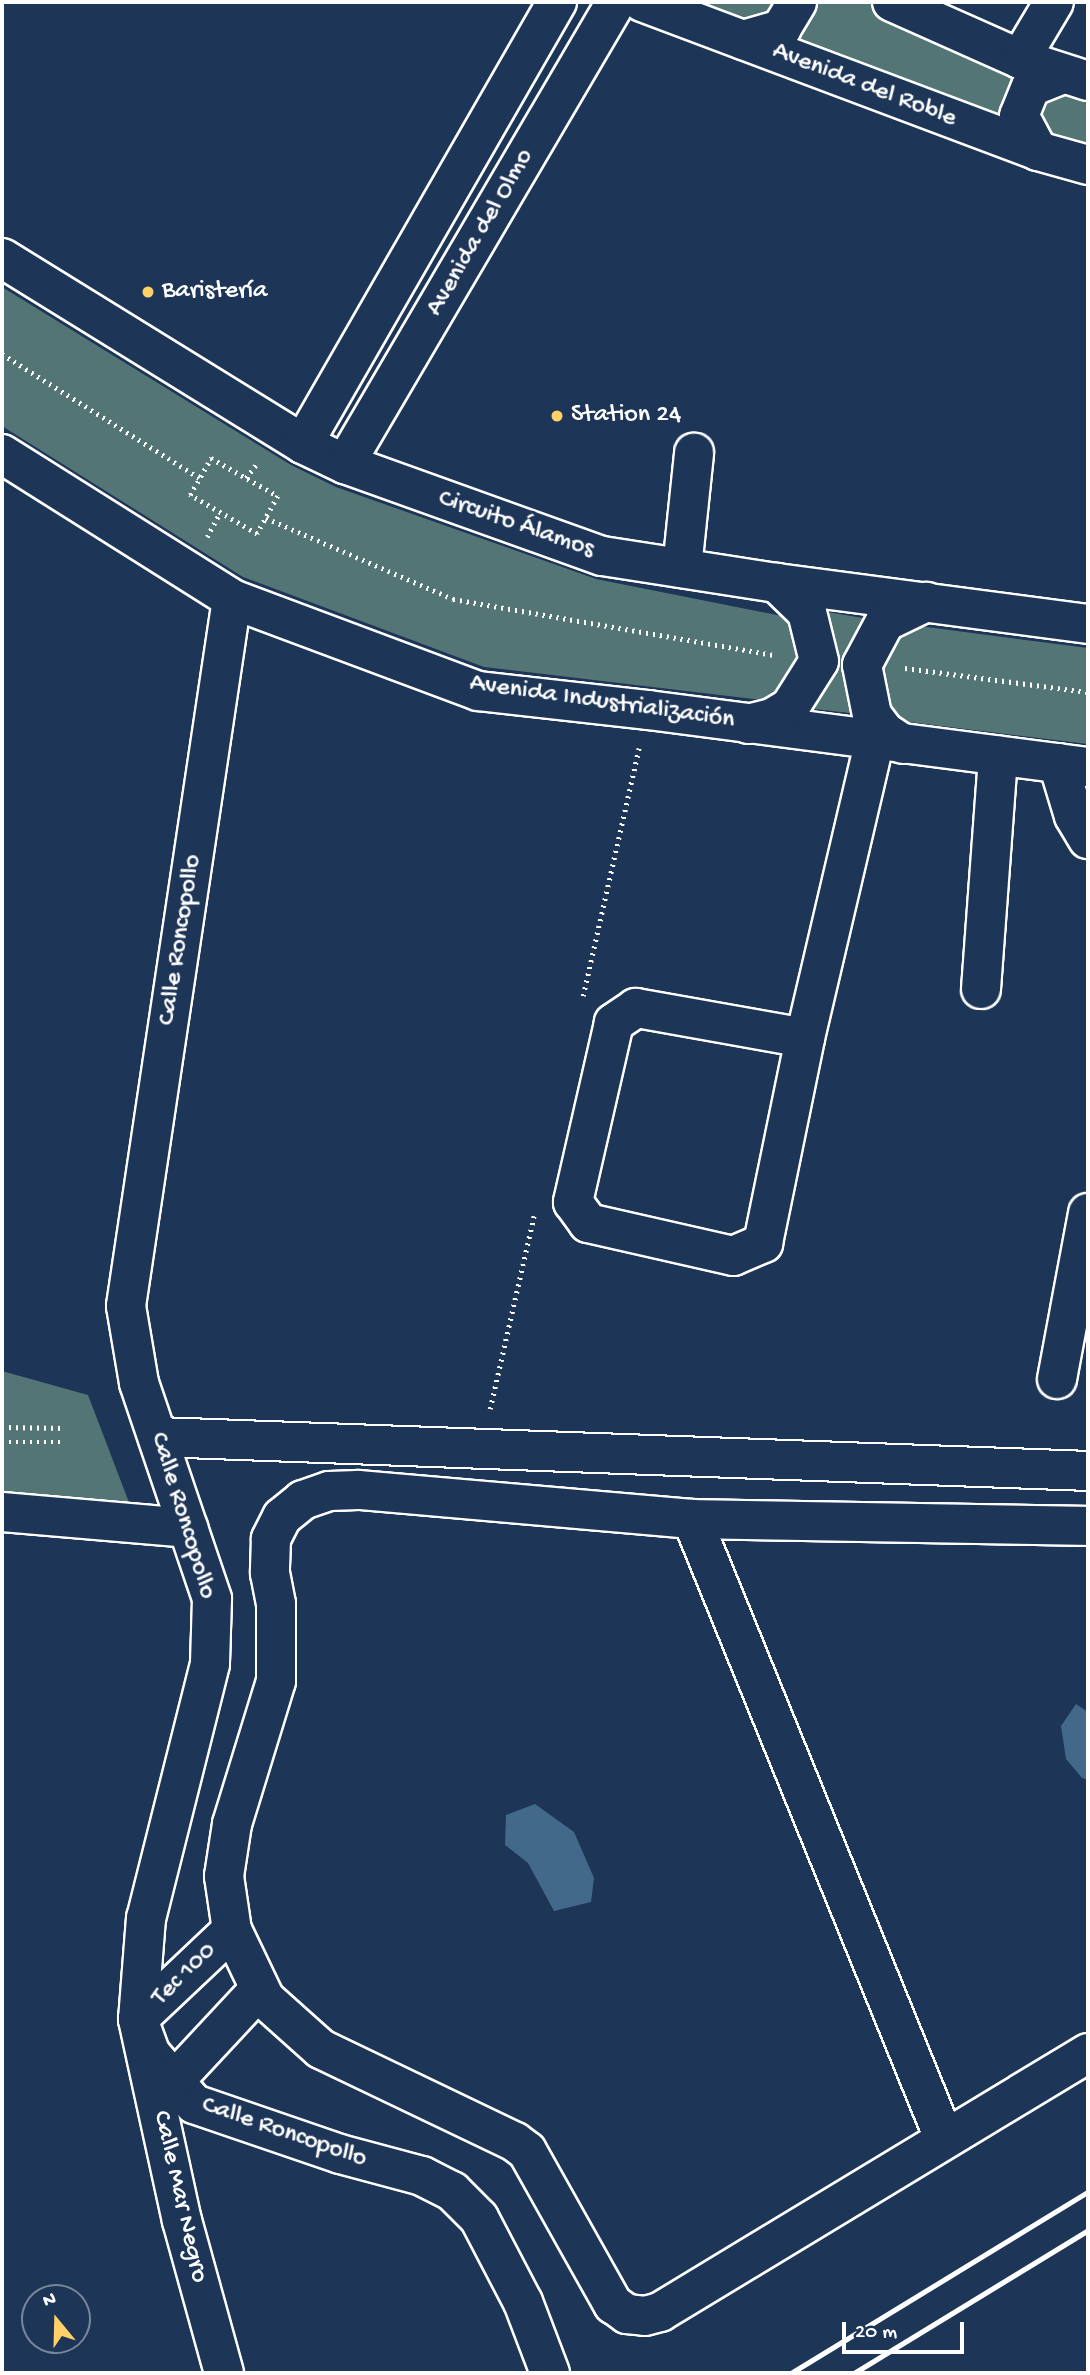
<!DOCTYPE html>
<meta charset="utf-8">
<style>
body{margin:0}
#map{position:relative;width:1090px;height:2375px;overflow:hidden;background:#1d3557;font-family:"Gochi Hand",sans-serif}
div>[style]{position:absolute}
.green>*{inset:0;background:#537575}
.water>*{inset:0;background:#42698a}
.path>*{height:4.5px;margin-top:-2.25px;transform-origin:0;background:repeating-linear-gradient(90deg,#fff 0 2px,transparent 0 7px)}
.roads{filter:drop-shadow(2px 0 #fff) drop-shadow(-2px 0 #fff) drop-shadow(0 2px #fff) drop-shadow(0 -2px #fff)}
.minor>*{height:38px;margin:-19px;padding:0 19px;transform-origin:19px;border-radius:19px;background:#1d3557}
.rail>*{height:5px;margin:-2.5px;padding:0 2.5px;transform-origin:2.5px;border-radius:2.5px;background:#fff}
.dots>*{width:19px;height:19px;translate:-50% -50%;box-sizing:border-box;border:4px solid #1d3557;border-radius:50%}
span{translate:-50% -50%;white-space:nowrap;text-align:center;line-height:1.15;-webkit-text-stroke:6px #1d3557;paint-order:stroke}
.street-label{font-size:26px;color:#fff}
.poi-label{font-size:26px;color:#fff}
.left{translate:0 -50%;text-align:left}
.frame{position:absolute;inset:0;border:4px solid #fff;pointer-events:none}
.north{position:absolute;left:21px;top:2284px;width:70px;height:70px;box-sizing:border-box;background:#1d3557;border:2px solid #77869a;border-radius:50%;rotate:341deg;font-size:19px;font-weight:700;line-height:28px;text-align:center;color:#fff}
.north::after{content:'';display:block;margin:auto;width:24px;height:32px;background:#ffd166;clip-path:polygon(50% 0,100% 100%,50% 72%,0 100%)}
.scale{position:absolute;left:842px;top:2322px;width:122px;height:32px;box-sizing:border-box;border:4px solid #fff;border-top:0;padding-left:9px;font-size:21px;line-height:24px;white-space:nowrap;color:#fff;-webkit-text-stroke:5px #1d3557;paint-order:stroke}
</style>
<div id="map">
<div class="green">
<div style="clip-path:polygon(642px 2px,892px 2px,1088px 81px,1088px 165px)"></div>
<div style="clip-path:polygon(2px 287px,291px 465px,336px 487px,596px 579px,797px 619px,808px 660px,770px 701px,484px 667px,243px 577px,2px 426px)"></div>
<div style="clip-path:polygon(821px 611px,875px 620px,859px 714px,805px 708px)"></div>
<div style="clip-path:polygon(919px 626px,1088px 648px,1088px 744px,893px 720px,875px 666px,895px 631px)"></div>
<div style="clip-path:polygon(2px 1371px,88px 1395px,130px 1505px,2px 1495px)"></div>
</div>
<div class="water">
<div style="clip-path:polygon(1076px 1704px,1088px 1712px,1088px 1780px,1082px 1778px,1066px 1759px,1061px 1726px)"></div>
<div style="clip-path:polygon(535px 1804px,574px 1832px,594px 1878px,591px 1902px,554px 1911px,528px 1863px,505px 1845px,506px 1815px)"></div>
</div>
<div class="path">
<div style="left:2px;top:354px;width:234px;rotate:32.1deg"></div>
<div style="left:211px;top:458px;width:77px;rotate:29.6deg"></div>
<div style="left:278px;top:496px;width:43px;rotate:118.9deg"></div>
<div style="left:257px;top:534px;width:78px;rotate:-149.8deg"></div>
<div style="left:190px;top:495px;width:43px;rotate:-60.4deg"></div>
<div style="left:246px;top:478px;width:20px;rotate:-53deg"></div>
<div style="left:266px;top:518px;width:204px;rotate:23.4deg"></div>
<div style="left:453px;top:599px;width:327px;rotate:9.9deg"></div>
<div style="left:207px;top:537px;width:27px;rotate:-62deg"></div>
<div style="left:905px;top:668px;width:185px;rotate:7.5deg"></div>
<div style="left:583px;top:996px;width:254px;rotate:-77.3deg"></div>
<div style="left:490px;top:1409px;width:198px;rotate:-77.2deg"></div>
<div style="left:2px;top:1427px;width:63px;rotate:0.9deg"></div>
<div style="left:2px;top:1442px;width:62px"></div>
</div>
<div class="roads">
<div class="minor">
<div style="left:642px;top:2px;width:423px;rotate:20.6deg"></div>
<div style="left:1038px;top:151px;width:52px;rotate:15.6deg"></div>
<div style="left:892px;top:2px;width:140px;rotate:24deg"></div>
<div style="left:1020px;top:59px;width:71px;rotate:17.9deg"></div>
<div style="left:743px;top:40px;width:40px;rotate:-16deg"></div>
<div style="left:781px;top:29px;width:31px;rotate:-59deg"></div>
<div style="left:1020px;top:59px;width:66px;rotate:-59.2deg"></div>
<div style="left:1038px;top:151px;width:40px;rotate:-118deg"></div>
<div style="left:1019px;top:116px;width:31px;rotate:-68deg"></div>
<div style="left:1031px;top:87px;width:35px;rotate:-22deg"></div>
<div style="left:2px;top:258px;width:354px;rotate:31.7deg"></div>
<div style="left:303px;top:444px;width:47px;rotate:25.5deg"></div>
<div style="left:345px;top:464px;width:273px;rotate:19.7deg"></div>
<div style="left:602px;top:556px;width:177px;rotate:8.8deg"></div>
<div style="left:777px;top:583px;width:314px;rotate:7.5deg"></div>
<div style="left:303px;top:444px;width:510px;rotate:-60.12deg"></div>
<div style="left:2px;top:454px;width:272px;rotate:32.2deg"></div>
<div style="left:232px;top:599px;width:263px;rotate:20.5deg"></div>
<div style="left:478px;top:691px;width:171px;rotate:6.4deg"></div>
<div style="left:648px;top:710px;width:444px;rotate:7.4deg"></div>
<div style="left:345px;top:464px;width:536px;rotate:-59.6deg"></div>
<div style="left:682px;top:568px;width:116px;rotate:-84deg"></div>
<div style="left:232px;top:599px;width:715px;rotate:98.53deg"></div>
<div style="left:126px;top:1306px;width:78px;rotate:80.4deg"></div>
<div style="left:139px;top:1383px;width:228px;rotate:71.3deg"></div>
<div style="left:212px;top:1599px;width:65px;rotate:91.8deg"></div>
<div style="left:210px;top:1664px;width:262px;rotate:104.1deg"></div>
<div style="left:146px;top:1918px;width:101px;rotate:94.5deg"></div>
<div style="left:138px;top:2019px;width:37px;rotate:70deg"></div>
<div style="left:151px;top:2054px;width:66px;rotate:49.3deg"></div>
<div style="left:194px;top:2104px;width:154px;rotate:18.9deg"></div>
<div style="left:340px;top:2154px;width:85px;rotate:15deg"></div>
<div style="left:422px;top:2176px;width:34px;rotate:27deg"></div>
<div style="left:452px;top:2191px;width:38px;rotate:45deg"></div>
<div style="left:479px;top:2218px;width:95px;rotate:62.4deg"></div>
<div style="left:523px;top:2302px;width:76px;rotate:69.2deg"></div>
<div style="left:748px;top:724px;width:25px;rotate:-14deg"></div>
<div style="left:772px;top:718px;width:21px;rotate:-31deg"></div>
<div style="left:790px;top:707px;width:54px;rotate:-57.8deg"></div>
<div style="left:819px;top:661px;width:50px;rotate:-103.8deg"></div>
<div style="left:807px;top:612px;width:42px;rotate:-136deg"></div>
<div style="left:903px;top:744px;width:23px;rotate:-146deg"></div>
<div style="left:884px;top:731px;width:20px;rotate:-127deg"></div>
<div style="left:872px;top:715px;width:51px;rotate:-101.3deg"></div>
<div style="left:862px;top:665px;width:49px;rotate:-61.9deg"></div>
<div style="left:885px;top:622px;width:46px;rotate:-26deg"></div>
<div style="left:1058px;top:763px;width:55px;rotate:73.2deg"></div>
<div style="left:1074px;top:816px;width:27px;rotate:59deg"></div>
<div style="left:981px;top:989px;width:234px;rotate:-85.8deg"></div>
<div style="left:805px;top:1038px;width:172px;rotate:-169.9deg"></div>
<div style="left:636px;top:1008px;width:27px;rotate:146deg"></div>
<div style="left:614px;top:1023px;width:184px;rotate:102.9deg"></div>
<div style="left:573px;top:1202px;width:26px;rotate:54deg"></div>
<div style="left:588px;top:1223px;width:149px;rotate:12.8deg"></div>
<div style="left:733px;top:1256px;width:33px;rotate:-23deg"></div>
<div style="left:763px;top:1243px;width:209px;rotate:-78.4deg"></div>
<div style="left:805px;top:1038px;width:306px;rotate:-76.8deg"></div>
<div style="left:1057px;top:1379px;width:169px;rotate:-79.4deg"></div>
<div style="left:158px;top:1437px;width:931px;rotate:2.09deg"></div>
<div style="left:2px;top:1512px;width:187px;rotate:4.9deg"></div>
<div style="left:692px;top:1519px;width:668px;rotate:67.85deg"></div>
<div style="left:1088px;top:1526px;width:396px;rotate:-179deg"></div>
<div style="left:692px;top:1519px;width:335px;rotate:-175deg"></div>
<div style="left:358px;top:1490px;width:29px;rotate:178deg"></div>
<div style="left:329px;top:1491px;width:28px;rotate:161deg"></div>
<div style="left:303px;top:1500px;width:27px;rotate:141deg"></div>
<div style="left:282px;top:1517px;width:25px;rotate:117deg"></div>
<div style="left:271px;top:1539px;width:34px;rotate:92deg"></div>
<div style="left:270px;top:1573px;width:32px;rotate:79deg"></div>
<div style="left:276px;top:1604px;width:77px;rotate:90deg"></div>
<div style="left:276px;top:1681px;width:150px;rotate:107.1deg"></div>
<div style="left:232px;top:1824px;width:53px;rotate:98.7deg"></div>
<div style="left:224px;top:1876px;width:55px;rotate:81.6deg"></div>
<div style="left:232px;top:1930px;width:76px;rotate:64.4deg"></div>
<div style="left:265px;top:1999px;width:75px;rotate:41.8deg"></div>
<div style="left:321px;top:2049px;width:215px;rotate:25.6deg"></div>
<div style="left:515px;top:2142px;width:15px;rotate:37deg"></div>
<div style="left:527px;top:2151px;width:176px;rotate:60.7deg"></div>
<div style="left:613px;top:2304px;width:17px;rotate:36deg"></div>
<div style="left:627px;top:2314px;width:18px;rotate:6deg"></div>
<div style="left:645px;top:2316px;width:16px;rotate:-15deg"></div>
<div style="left:660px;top:2312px;width:500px;rotate:-31.18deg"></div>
<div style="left:174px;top:2081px;width:125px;rotate:-47deg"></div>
<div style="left:224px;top:2373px;width:158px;rotate:-105.4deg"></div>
<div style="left:182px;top:2221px;width:207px;rotate:-102.3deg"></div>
<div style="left:138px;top:2019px;width:129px;rotate:-43.4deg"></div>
</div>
</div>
<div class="rail">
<div style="left:791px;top:2373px;width:348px;rotate:-31.4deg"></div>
<div style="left:854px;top:2373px;width:274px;rotate:-31.4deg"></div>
</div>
<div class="dots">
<div style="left:148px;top:292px;background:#ffd166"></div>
<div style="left:557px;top:416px;background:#ffd166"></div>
</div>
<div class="street-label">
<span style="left:864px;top:86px;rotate:21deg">Avenida del Roble</span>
<span style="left:481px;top:233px;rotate:-60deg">Avenida del Olmo</span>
<span style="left:516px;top:525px;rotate:19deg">Circuito Álamos</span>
<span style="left:602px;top:703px;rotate:8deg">Avenida Industrialización</span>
<span style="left:181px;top:940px;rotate:-81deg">Calle Roncopollo</span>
<span style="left:182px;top:1516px;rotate:73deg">Calle Roncopollo</span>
<span style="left:185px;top:1975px;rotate:-44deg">Tec 100</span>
<span style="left:284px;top:2133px;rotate:19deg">Calle Roncopollo</span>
<span style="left:179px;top:2197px;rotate:77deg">Calle Mar Negro</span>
</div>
<div class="poi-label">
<span class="left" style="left:162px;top:292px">Baristería</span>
<span class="left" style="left:571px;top:416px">Station 24</span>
</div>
<div class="frame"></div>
<div class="north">N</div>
<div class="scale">20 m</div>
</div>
